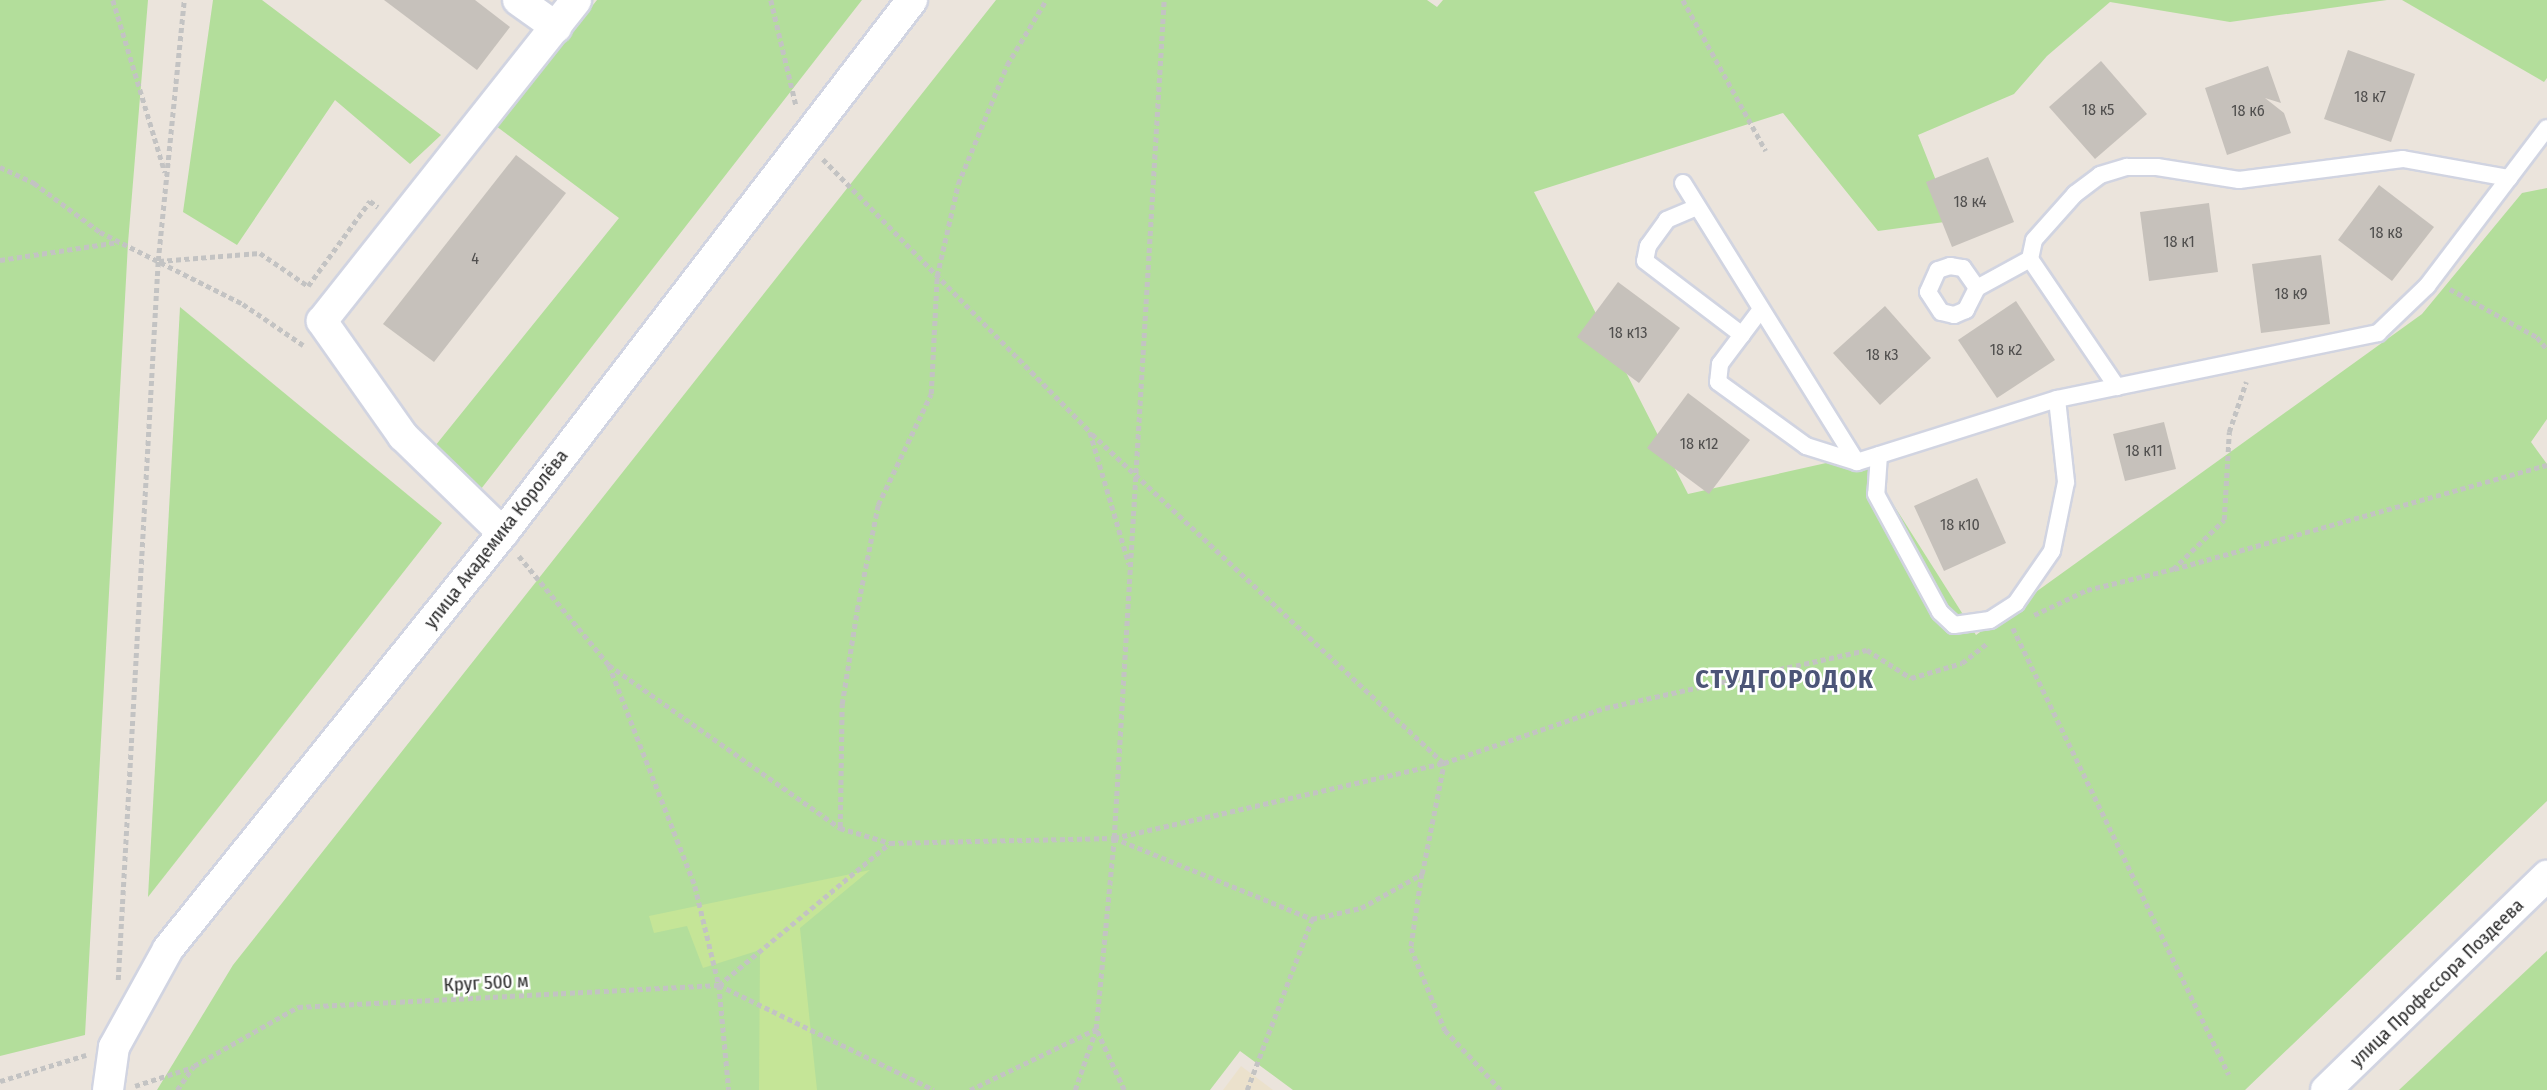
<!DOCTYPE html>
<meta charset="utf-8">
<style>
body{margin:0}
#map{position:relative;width:2547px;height:1090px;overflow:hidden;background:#ebe4dc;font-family:"Fira Sans Condensed",sans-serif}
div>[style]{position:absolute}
.education>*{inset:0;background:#ebe1cc}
.green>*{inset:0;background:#b3de9b}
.pitch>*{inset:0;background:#c5e597}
.building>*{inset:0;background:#c6c1bb}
.path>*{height:4.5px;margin-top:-2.25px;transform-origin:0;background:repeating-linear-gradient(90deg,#c3c3c3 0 5px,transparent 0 8.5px)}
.roads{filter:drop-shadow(2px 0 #d1d4e1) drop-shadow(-2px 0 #d1d4e1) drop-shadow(0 2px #d1d4e1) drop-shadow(0 -2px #d1d4e1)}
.lane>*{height:16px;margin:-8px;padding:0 8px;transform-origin:8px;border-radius:8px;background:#fff}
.street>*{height:30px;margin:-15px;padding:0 15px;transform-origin:15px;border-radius:15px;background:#fff}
span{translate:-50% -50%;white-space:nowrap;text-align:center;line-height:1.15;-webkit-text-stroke:5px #fff;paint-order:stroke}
.number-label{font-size:16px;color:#504f4e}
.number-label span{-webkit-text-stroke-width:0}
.street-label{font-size:19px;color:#292929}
.district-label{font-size:26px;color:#4c5577;font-weight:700;letter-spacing:2px}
</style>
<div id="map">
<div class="education">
<div style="clip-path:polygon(1241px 1066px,1273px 1090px,1223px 1090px)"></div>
</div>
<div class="green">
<div style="clip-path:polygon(0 0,148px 0,128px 243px,85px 1035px,0 1056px)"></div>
<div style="clip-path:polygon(213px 0,262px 0,441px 135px,410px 164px,335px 100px,237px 245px,183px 212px)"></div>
<div style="clip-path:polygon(597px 0,862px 0,481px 489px,431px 451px,619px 218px,496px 126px)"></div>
<div style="clip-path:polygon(996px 0,1427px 0,1437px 7px,1443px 0,2387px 0,2230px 22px,2110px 2px,2047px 56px,2014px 94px,1918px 135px,1952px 221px,1878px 231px,1783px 113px,1534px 192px,1688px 494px,1862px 455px,1976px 635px,2422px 314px,2522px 193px,2547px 188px,2547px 419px,2531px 442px,2547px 464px,2547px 801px,2245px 1090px,1293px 1090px,1240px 1051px,1210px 1090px,157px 1090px,233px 965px)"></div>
<div style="clip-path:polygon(2402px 0,2547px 0,2547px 78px,2544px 82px)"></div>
<div style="clip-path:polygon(180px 307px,442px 523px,148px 897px)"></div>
<div style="clip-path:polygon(2547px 951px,2547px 1090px,2399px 1090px)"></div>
</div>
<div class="pitch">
<div style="clip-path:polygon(870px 870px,800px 928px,817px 1090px,759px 1090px,760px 950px,703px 968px,687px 926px,654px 933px,649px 916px)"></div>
</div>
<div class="building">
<div style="clip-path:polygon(384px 0,475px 0,510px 27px,477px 70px)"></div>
<div style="clip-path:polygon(2348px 50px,2415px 74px,2391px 142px,2324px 119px)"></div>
<div style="clip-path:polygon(2101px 61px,2147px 114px,2095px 159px,2049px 107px)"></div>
<div style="clip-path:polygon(2268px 66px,2281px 103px,2265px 98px,2284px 113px,2291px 133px,2227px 155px,2205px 88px)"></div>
<div style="clip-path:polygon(516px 155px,566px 193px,434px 362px,383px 324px)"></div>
<div style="clip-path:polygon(1988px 157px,2014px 222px,1952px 247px,1926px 182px)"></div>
<div style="clip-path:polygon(2379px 185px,2434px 227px,2392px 281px,2338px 240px)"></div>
<div style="clip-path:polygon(2209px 203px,2218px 272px,2149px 281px,2140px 212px)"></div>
<div style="clip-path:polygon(2321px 255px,2330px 324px,2261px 333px,2252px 264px)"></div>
<div style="clip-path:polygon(1618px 282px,1680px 328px,1639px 383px,1577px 337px)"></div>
<div style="clip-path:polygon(2016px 301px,2055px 360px,1997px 398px,1958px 340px)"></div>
<div style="clip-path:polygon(1885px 306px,1931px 358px,1880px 405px,1833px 353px)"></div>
<div style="clip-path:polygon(1688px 393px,1750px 440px,1709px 494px,1647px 448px)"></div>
<div style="clip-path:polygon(2164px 422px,2176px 469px,2125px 481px,2113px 434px)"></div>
<div style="clip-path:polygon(1977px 478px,2006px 543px,1944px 571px,1914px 506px)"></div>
</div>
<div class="path">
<div style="left:113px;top:0;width:180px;rotate:73.2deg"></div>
<div style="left:771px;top:0;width:108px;rotate:76.6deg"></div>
<div style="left:1683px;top:0;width:172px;rotate:61.2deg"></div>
<div style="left:823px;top:159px;width:382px;rotate:45.6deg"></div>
<div style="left:1090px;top:432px;width:138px;rotate:73.5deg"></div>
<div style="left:0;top:167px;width:38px;rotate:25deg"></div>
<div style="left:34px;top:183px;width:82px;rotate:36.6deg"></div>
<div style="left:100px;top:232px;width:160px;rotate:26.7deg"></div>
<div style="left:243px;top:304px;width:73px;rotate:34.3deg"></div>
<div style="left:0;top:260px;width:120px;rotate:-8.6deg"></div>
<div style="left:159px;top:261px;width:101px;rotate:-4.5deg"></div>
<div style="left:260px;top:253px;width:58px;rotate:34.5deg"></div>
<div style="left:308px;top:286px;width:105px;rotate:-53.9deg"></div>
<div style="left:370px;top:201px;width:10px;rotate:37deg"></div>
<div style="left:2450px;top:289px;width:99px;rotate:28.9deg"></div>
<div style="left:2537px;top:337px;width:16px;rotate:50deg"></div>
<div style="left:1092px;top:434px;width:481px;rotate:43.1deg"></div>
<div style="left:519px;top:556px;width:141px;rotate:50.5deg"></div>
<div style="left:609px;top:665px;width:237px;rotate:68.7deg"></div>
<div style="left:695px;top:886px;width:102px;rotate:76.4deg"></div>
<div style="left:719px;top:985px;width:239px;rotate:26deg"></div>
<div style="left:2174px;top:569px;width:387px;rotate:-15.6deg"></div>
<div style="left:2034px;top:615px;width:59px;rotate:-25.3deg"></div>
<div style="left:2087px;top:590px;width:89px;rotate:-13.7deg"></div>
<div style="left:2173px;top:569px;width:71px;rotate:-43.9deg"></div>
<div style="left:2224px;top:520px;width:88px;rotate:-86.7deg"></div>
<div style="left:2229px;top:432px;width:53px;rotate:-71.2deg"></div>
<div style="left:2013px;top:628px;width:496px;rotate:64.2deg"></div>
<div style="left:609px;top:665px;width:283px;rotate:35.2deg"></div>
<div style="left:840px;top:828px;width:52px;rotate:16.7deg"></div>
<div style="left:890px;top:843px;width:224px;rotate:-1.3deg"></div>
<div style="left:1114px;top:838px;width:338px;rotate:-12.8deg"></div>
<div style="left:1444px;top:763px;width:170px;rotate:-18.9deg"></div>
<div style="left:1605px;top:708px;width:268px;rotate:-12.5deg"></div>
<div style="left:1867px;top:650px;width:52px;rotate:32.5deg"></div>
<div style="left:1911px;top:678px;width:53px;rotate:-16.4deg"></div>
<div style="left:1962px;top:663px;width:33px;rotate:-38deg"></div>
<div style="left:840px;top:827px;width:123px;rotate:-89.1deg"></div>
<div style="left:842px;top:704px;width:95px;rotate:-80.9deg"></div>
<div style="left:857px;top:610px;width:107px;rotate:-78.7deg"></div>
<div style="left:878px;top:505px;width:123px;rotate:-64.5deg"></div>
<div style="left:931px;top:394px;width:118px;rotate:-87.1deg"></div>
<div style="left:937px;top:276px;width:94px;rotate:-77.1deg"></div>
<div style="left:958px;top:184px;width:129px;rotate:-67.6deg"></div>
<div style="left:1007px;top:65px;width:76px;rotate:-59deg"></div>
<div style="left:1114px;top:838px;width:214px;rotate:22.2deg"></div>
<div style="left:1422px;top:874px;width:75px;rotate:98.5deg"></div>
<div style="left:1411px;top:948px;width:89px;rotate:67.5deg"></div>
<div style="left:1445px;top:1030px;width:82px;rotate:47deg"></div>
<div style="left:118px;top:980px;width:720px;rotate:-86.82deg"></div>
<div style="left:158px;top:261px;width:262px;rotate:-84.3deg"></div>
<div style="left:719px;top:985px;width:222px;rotate:-39.7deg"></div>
<div style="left:0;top:1081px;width:90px;rotate:-16.8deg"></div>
<div style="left:135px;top:1086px;width:61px;rotate:-18.1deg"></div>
<div style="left:177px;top:1090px;width:29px;rotate:-55deg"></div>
<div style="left:194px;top:1066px;width:120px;rotate:-29.6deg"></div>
<div style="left:298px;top:1007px;width:422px;rotate:-3deg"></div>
<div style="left:719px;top:985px;width:105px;rotate:84.6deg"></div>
<div style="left:970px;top:1090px;width:140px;rotate:-25.8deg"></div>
<div style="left:1075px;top:1090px;width:65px;rotate:-71deg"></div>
<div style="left:1124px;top:1090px;width:67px;rotate:-114.7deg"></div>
<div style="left:1096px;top:1029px;width:192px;rotate:-84.6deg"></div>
<div style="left:1114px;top:838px;width:839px;rotate:-86.59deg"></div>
<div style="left:1247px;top:1090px;width:183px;rotate:-69.2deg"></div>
<div style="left:1312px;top:919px;width:50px;rotate:-12.7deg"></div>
<div style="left:1361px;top:908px;width:70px;rotate:-29.1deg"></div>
<div style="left:1422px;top:874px;width:113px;rotate:-78.8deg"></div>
</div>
<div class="roads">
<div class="lane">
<div style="left:1683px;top:183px;width:329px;rotate:58.1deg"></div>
<div style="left:1857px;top:462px;width:210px;rotate:-17.5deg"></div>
<div style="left:2057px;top:399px;width:328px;rotate:-11.6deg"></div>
<div style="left:2378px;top:333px;width:68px;rotate:-43.8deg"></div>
<div style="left:2427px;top:286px;width:198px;rotate:-52.8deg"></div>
<div style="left:1697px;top:207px;width:33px;rotate:157deg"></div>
<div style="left:1667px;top:220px;width:32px;rotate:126deg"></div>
<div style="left:1648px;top:246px;width:15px;rotate:101deg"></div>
<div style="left:1645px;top:261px;width:122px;rotate:37.3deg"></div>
<div style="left:2030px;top:259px;width:19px;rotate:-78deg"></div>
<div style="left:2034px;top:240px;width:62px;rotate:-48.3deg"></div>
<div style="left:2075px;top:194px;width:31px;rotate:-37deg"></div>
<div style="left:2100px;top:175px;width:28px;rotate:-17deg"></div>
<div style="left:2127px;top:167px;width:30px"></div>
<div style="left:2157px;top:167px;width:83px;rotate:9deg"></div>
<div style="left:2239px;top:180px;width:165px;rotate:-7.3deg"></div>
<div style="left:2403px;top:159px;width:108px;rotate:10.2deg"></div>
<div style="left:1977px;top:288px;width:25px;rotate:117deg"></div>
<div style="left:1966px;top:310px;width:13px;rotate:157deg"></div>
<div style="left:1954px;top:315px;width:13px;rotate:-167deg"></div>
<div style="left:1941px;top:312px;width:24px;rotate:-123deg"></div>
<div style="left:1928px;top:292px;width:24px;rotate:-66deg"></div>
<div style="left:1938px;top:270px;width:13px;rotate:-18deg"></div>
<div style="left:1950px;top:266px;width:13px;rotate:9deg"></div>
<div style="left:1963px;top:268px;width:24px;rotate:55deg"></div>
<div style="left:1977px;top:288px;width:60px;rotate:-28.7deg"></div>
<div style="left:2030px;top:259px;width:155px;rotate:55.8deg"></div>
<div style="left:1759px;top:312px;width:65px;rotate:126.9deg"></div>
<div style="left:1720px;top:364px;width:18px;rotate:96deg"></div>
<div style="left:1718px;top:382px;width:109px;rotate:36deg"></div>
<div style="left:1806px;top:446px;width:53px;rotate:17.4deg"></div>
<div style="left:1879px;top:455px;width:39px;rotate:94deg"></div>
<div style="left:1876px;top:494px;width:134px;rotate:61.5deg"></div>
<div style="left:1940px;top:612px;width:19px;rotate:43deg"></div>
<div style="left:1954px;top:625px;width:36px;rotate:-8deg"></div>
<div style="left:1990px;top:620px;width:31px;rotate:-33deg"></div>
<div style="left:2016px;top:603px;width:63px;rotate:-55.3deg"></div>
<div style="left:2052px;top:551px;width:70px;rotate:-78.5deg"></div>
<div style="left:2066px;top:482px;width:83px;rotate:-96.2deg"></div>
</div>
<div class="street">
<div style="left:518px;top:0;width:47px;rotate:35.4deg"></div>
<div style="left:503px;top:533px;width:139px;rotate:-135.9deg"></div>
<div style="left:403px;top:436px;width:141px;rotate:-125.2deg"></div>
<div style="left:322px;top:321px;width:409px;rotate:-51.6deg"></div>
<div style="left:108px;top:1090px;width:43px;rotate:-82.1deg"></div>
<div style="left:114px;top:1047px;width:112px;rotate:-61.1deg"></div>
<div style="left:168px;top:949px;width:534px;rotate:-51.16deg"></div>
<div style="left:503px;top:533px;width:672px;rotate:-52.5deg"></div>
<div style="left:2326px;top:1090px;width:308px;rotate:-44.1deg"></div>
</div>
</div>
<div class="number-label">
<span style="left:2370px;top:97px">18 к7</span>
<span style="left:2098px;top:110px">18 к5</span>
<span style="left:2248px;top:111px">18 к6</span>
<span style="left:1970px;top:202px">18 к4</span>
<span style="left:2386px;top:233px">18 к8</span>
<span style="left:2179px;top:242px">18 к1</span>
<span style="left:475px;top:259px">4</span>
<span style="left:2291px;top:294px">18 к9</span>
<span style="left:1628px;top:333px">18 к13</span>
<span style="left:2006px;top:350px">18 к2</span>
<span style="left:1882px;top:355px">18 к3</span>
<span style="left:1699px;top:444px">18 к12</span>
<span style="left:2144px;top:451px">18 к11</span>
<span style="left:1960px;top:525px">18 к10</span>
</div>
<div class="street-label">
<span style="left:496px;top:539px;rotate:-52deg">улица Академика Королёва</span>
<span style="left:486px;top:983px;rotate:-3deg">Круг 500 м</span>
<span style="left:2437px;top:983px;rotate:-44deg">улица Профессора Поздеева</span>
</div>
<div class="district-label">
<span style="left:1785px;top:680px">СТУДГОРОДОК</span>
</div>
</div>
